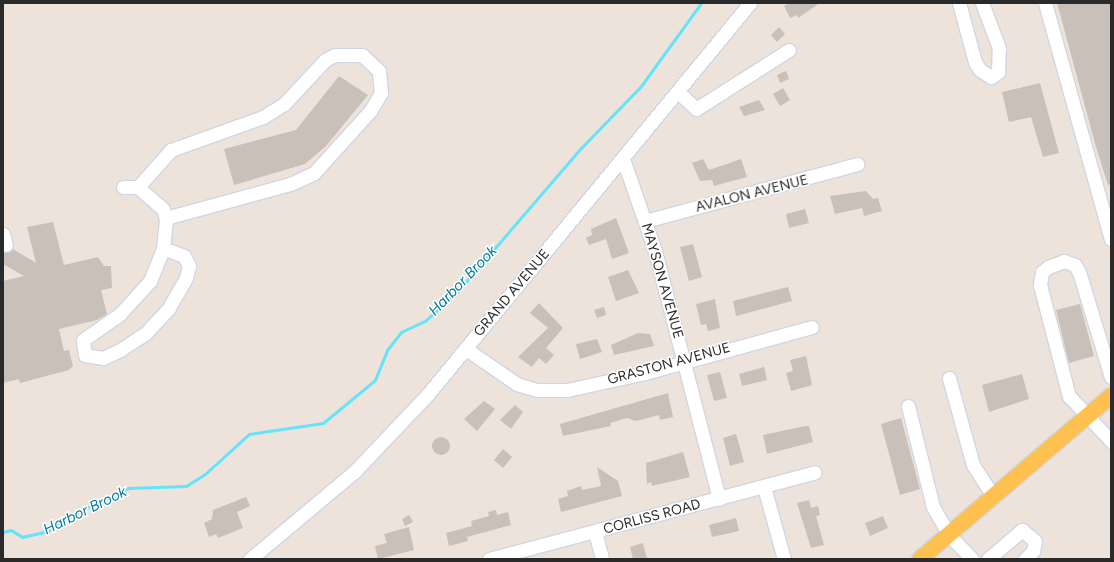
<!DOCTYPE html>
<style>
body{margin:0}
#map{position:relative;width:1114px;height:562px;overflow:hidden;background:#eee3da;font-family:Figtree,sans-serif}
div>[style]{position:absolute}
.stream>*{height:3px;margin:-1.5px;padding:0 1.5px;transform-origin:1.5px;border-radius:1.5px;background:#63e4fa}
.building>*{inset:0;background:#c9c0ba}
.round{border-radius:50%}
.roads{filter:drop-shadow(1px 0 #cfd6e4) drop-shadow(-1px 0 #cfd6e4) drop-shadow(0 1px #cfd6e4) drop-shadow(0 -1px #cfd6e4)}
.minor>*{height:13px;margin:-6.5px;padding:0 6.5px;transform-origin:6.5px;border-radius:6.5px;background:#fff}
.major>*{height:16px;margin:-8px;padding:0 8px;transform-origin:8px;border-radius:8px;background:#fec14f}
span{translate:-50% -50%;white-space:nowrap;text-align:center;line-height:1.15;-webkit-text-stroke:3px #fff;paint-order:stroke}
.street-label{font-size:14px;color:#2a2a2a}
.water-label{font-size:15px;color:#017ca0;font-style:italic}
.frame{position:absolute;inset:0;border:4px solid #2a2a2a;pointer-events:none}
</style>
<div id="map">
<div class="stream">
<div style="left:3px;top:532px;width:8px;rotate:-14deg"></div>
<div style="left:11px;top:530px;width:13px;rotate:32deg"></div>
<div style="left:22px;top:537px;width:27px;rotate:-13deg"></div>
<div style="left:48px;top:531px;width:17px;rotate:-40deg"></div>
<div style="left:61px;top:520px;width:74px;rotate:-25.5deg"></div>
<div style="left:128px;top:488px;width:58px;rotate:-2deg"></div>
<div style="left:186px;top:486px;width:22px;rotate:-32deg"></div>
<div style="left:205px;top:474px;width:59px;rotate:-42.3deg"></div>
<div style="left:249px;top:434px;width:75px;rotate:-8.5deg"></div>
<div style="left:323px;top:423px;width:67px;rotate:-39.6deg"></div>
<div style="left:375px;top:380px;width:32px;rotate:-68deg"></div>
<div style="left:387px;top:350px;width:23px;rotate:-52deg"></div>
<div style="left:401px;top:332px;width:26px;rotate:-25deg"></div>
<div style="left:425px;top:321px;width:43px;rotate:-42.2deg"></div>
<div style="left:457px;top:292px;width:190px;rotate:-49.3deg"></div>
<div style="left:581px;top:148px;width:86px;rotate:-45.9deg"></div>
<div style="left:641px;top:86px;width:102px;rotate:-54.1deg"></div>
</div>
<div class="building">
<div style="clip-path:polygon(790px 3px,820px 3px,798px 18px,797px 15px,790px 18px,784px 6px)"></div>
<div style="clip-path:polygon(1057px 3px,1111px 3px,1111px 184px,1108px 185px,1096px 147px)"></div>
<div style="clip-path:polygon(779px 27px,785px 34px,777px 42px,771px 35px)"></div>
<div style="clip-path:polygon(786px 71px,789px 79px,780px 83px,777px 75px)"></div>
<div style="clip-path:polygon(339px 76px,368px 95px,326px 146px,305px 164px,234px 185px,224px 149px,296px 130px)"></div>
<div style="clip-path:polygon(1040px 83px,1059px 153px,1043px 157px,1031px 117px,1009px 122px,1002px 92px)"></div>
<div style="clip-path:polygon(783px 88px,790px 100px,780px 106px,773px 94px)"></div>
<div style="clip-path:polygon(759px 100px,765px 110px,744px 116px,739px 107px)"></div>
<div style="clip-path:polygon(703px 159px,709px 170px,741px 159px,747px 177px,714px 186px,712px 180px,700px 181px,692px 163px)"></div>
<div style="clip-path:polygon(866px 191px,873px 199px,878px 198px,882px 211px,864px 216px,862px 208px,835px 214px,830px 196px)"></div>
<div style="clip-path:polygon(805px 209px,809px 223px,789px 228px,786px 214px)"></div>
<div style="clip-path:polygon(616px 218px,629px 253px,612px 259px,606px 239px,589px 245px,586px 238px,592px 235px,591px 229px)"></div>
<div style="clip-path:polygon(53px 222px,64px 265px,98px 257px,104px 266px,111px 266px,112px 288px,101px 290px,107px 314px,97px 320px,59px 329px,64px 351px,69px 350px,73px 366px,69px 370px,20px 383px,19px 379px,3px 383px,3px 281px,24px 276px,3px 264px,3px 252px,13px 249px,36px 263px,27px 227px)"></div>
<div style="clip-path:polygon(693px 244px,702px 277px,689px 281px,680px 247px)"></div>
<div style="clip-path:polygon(628px 270px,639px 293px,616px 301px,608px 277px)"></div>
<div style="clip-path:polygon(788px 287px,792px 301px,736px 316px,733px 301px)"></div>
<div style="clip-path:polygon(715px 299px,720px 328px,708px 331px,706px 324px,701px 325px,696px 304px)"></div>
<div style="clip-path:polygon(539px 303px,563px 328px,546px 348px,554px 355px,546px 364px,539px 358px,532px 367px,518px 357px,548px 328px,530px 313px)"></div>
<div style="clip-path:polygon(1080px 304px,1094px 356px,1069px 363px,1056px 310px)"></div>
<div style="clip-path:polygon(604px 307px,606px 315px,597px 318px,594px 310px)"></div>
<div style="clip-path:polygon(638px 333px,650px 334px,654px 346px,614px 355px,611px 345px)"></div>
<div style="clip-path:polygon(597px 339px,602px 352px,580px 359px,576px 344px)"></div>
<div style="clip-path:polygon(806px 356px,812px 385px,791px 391px,786px 373px,793px 371px,790px 360px)"></div>
<div style="clip-path:polygon(764px 367px,767px 380px,742px 386px,739px 374px)"></div>
<div style="clip-path:polygon(720px 372px,727px 398px,714px 401px,707px 375px)"></div>
<div style="clip-path:polygon(1022px 374px,1029px 399px,989px 412px,982px 385px)"></div>
<div style="clip-path:polygon(668px 393px,673px 417px,660px 420px,659px 415px,636px 421px,627px 418px,610px 423px,611px 426px,563px 436px,560px 424px)"></div>
<div style="clip-path:polygon(484px 401px,495px 409px,477px 431px,464px 419px)"></div>
<div style="clip-path:polygon(515px 405px,523px 412px,511px 429px,500px 420px)"></div>
<div style="clip-path:polygon(901px 418px,920px 489px,900px 495px,881px 424px)"></div>
<div style="clip-path:polygon(805px 426px,809px 426px,813px 442px,767px 454px,763px 435px)"></div>
<div style="clip-path:polygon(736px 434px,744px 462px,730px 466px,723px 438px)"></div>
<div class="round" style="left:432px;top:437px;width:18px;height:18px"></div>
<div style="clip-path:polygon(503px 449px,512px 457px,503px 468px,494px 460px)"></div>
<div style="clip-path:polygon(683px 452px,690px 477px,652px 486px,651px 482px,647px 484px,646px 463px)"></div>
<div style="clip-path:polygon(597px 467px,618px 481px,622px 496px,561px 512px,558px 499px,568px 496px,567px 491px,581px 486px,582px 490px,601px 486px)"></div>
<div style="clip-path:polygon(246px 497px,250px 506px,237px 512px,243px 528px,218px 538px,216px 534px,209px 537px,204px 523px,212px 519px,213px 510px)"></div>
<div style="clip-path:polygon(809px 500px,811px 508px,818px 506px,820px 515px,816px 516px,824px 545px,811px 548px,797px 503px)"></div>
<div style="clip-path:polygon(496px 510px,497px 515px,508px 512px,511px 525px,467px 537px,468px 541px,449px 546px,446px 533px,472px 526px,471px 521px,489px 516px,488px 512px)"></div>
<div style="clip-path:polygon(409px 515px,413px 522px,405px 526px,402px 519px)"></div>
<div style="clip-path:polygon(883px 516px,888px 528px,870px 536px,865px 523px)"></div>
<div style="clip-path:polygon(736px 518px,739px 531px,712px 537px,709px 525px)"></div>
<div style="clip-path:polygon(409px 527px,414px 550px,378px 559px,375px 546px,387px 543px,384px 534px)"></div>
<div style="clip-path:polygon(643px 543px,647px 559px,633px 559px,630px 547px)"></div>
</div>
<div class="roads">
<div class="minor">
<div style="left:959px;top:3px;width:61px;rotate:74.8deg"></div>
<div style="left:975px;top:62px;width:9px;rotate:58deg"></div>
<div style="left:980px;top:70px;width:13px;rotate:32deg"></div>
<div style="left:991px;top:77px;width:9px;rotate:-36deg"></div>
<div style="left:998px;top:72px;width:24px;rotate:-88deg"></div>
<div style="left:999px;top:48px;width:48px;rotate:-110.7deg"></div>
<div style="left:1045px;top:3px;width:245px;rotate:74.4deg"></div>
<div style="left:678px;top:92px;width:25px;rotate:43deg"></div>
<div style="left:696px;top:109px;width:110px;rotate:-32.4deg"></div>
<div style="left:623px;top:159px;width:97px;rotate:70.8deg"></div>
<div style="left:655px;top:251px;width:256px;rotate:75.5deg"></div>
<div style="left:123px;top:187px;width:15px"></div>
<div style="left:138px;top:187px;width:50px;rotate:-48.3deg"></div>
<div style="left:171px;top:150px;width:98px;rotate:-19.7deg"></div>
<div style="left:263px;top:117px;width:25px;rotate:-32deg"></div>
<div style="left:284px;top:104px;width:60px;rotate:-47deg"></div>
<div style="left:325px;top:60px;width:11px;rotate:-27deg"></div>
<div style="left:335px;top:55px;width:27px"></div>
<div style="left:362px;top:55px;width:23px;rotate:43deg"></div>
<div style="left:379px;top:71px;width:22px;rotate:85deg"></div>
<div style="left:381px;top:93px;width:21px;rotate:121deg"></div>
<div style="left:370px;top:111px;width:84px;rotate:132.1deg"></div>
<div style="left:314px;top:173px;width:26px;rotate:155deg"></div>
<div style="left:290px;top:184px;width:129px;rotate:164.7deg"></div>
<div style="left:166px;top:218px;width:9px;rotate:-108deg"></div>
<div style="left:163px;top:209px;width:33px;rotate:-139deg"></div>
<div style="left:645px;top:221px;width:220px;rotate:-15deg"></div>
<div style="left:3px;top:234px;width:11px;rotate:75deg"></div>
<div style="left:163px;top:248px;width:22px;rotate:21deg"></div>
<div style="left:184px;top:256px;width:11px;rotate:63deg"></div>
<div style="left:189px;top:266px;width:12px;rotate:104deg"></div>
<div style="left:186px;top:278px;width:34px;rotate:120deg"></div>
<div style="left:169px;top:308px;width:34px;rotate:133deg"></div>
<div style="left:146px;top:333px;width:31px;rotate:147deg"></div>
<div style="left:120px;top:350px;width:19px;rotate:155deg"></div>
<div style="left:103px;top:358px;width:18px;rotate:-171deg"></div>
<div style="left:85px;top:355px;width:15px;rotate:-98deg"></div>
<div style="left:83px;top:340px;width:45px;rotate:-35.1deg"></div>
<div style="left:120px;top:314px;width:45px;rotate:-47.7deg"></div>
<div style="left:150px;top:281px;width:35px;rotate:-68deg"></div>
<div style="left:163px;top:248px;width:30px;rotate:-84deg"></div>
<div style="left:466px;top:349px;width:62px;rotate:34.5deg"></div>
<div style="left:517px;top:384px;width:21px;rotate:17deg"></div>
<div style="left:537px;top:390px;width:30px"></div>
<div style="left:567px;top:390px;width:80px;rotate:-12.3deg"></div>
<div style="left:645px;top:373px;width:173px;rotate:-15.4deg"></div>
<div style="left:1111px;top:377px;width:110px;rotate:-106.9deg"></div>
<div style="left:1079px;top:272px;width:8px;rotate:-120deg"></div>
<div style="left:1075px;top:265px;width:12px;rotate:-160deg"></div>
<div style="left:1064px;top:261px;width:17px;rotate:159deg"></div>
<div style="left:1048px;top:267px;width:8px;rotate:140deg"></div>
<div style="left:1042px;top:272px;width:13px;rotate:99deg"></div>
<div style="left:1040px;top:285px;width:115px;rotate:75.4deg"></div>
<div style="left:1069px;top:396px;width:62px;rotate:47deg"></div>
<div style="left:949px;top:378px;width:90px;rotate:74.6deg"></div>
<div style="left:973px;top:465px;width:38px;rotate:57deg"></div>
<div style="left:908px;top:406px;width:104px;rotate:76.1deg"></div>
<div style="left:933px;top:507px;width:32px;rotate:60deg"></div>
<div style="left:949px;top:535px;width:33px;rotate:46deg"></div>
<div style="left:764px;top:487px;width:75px;rotate:74.5deg"></div>
<div style="left:595px;top:532px;width:28px;rotate:75deg"></div>
<div style="left:250px;top:559px;width:136px;rotate:-39.9deg"></div>
<div style="left:354px;top:472px;width:108px;rotate:-46.5deg"></div>
<div style="left:428px;top:394px;width:507px;rotate:-50.53deg"></div>
<div style="left:489px;top:559px;width:337px;rotate:-14.9deg"></div>
<div style="left:988px;top:559px;width:45px;rotate:-40.5deg"></div>
<div style="left:1022px;top:530px;width:17px;rotate:40deg"></div>
<div style="left:1035px;top:541px;width:10px;rotate:101deg"></div>
<div style="left:1033px;top:551px;width:11px;rotate:135deg"></div>
</div>
<div class="major">
<div style="left:920px;top:559px;width:251px;rotate:-40.5deg"></div>
</div>
</div>
<div class="street-label">
<span style="left:752px;top:194px;rotate:-14deg">AVALON AVENUE</span>
<span style="left:662px;top:281px;rotate:74deg">MAYSON AVENUE</span>
<span style="left:512px;top:293px;rotate:-50deg">GRAND AVENUE</span>
<span style="left:669px;top:364px;rotate:-15deg">GRASTON AVENUE</span>
<span style="left:652px;top:517px;rotate:-15deg">CORLISS ROAD</span>
</div>
<div class="water-label">
<span style="left:463px;top:281px;rotate:-46deg">Harbor Brook</span>
<span style="left:85px;top:511px;rotate:-26deg">Harbor Brook</span>
</div>
<div class="frame"></div>
</div>
